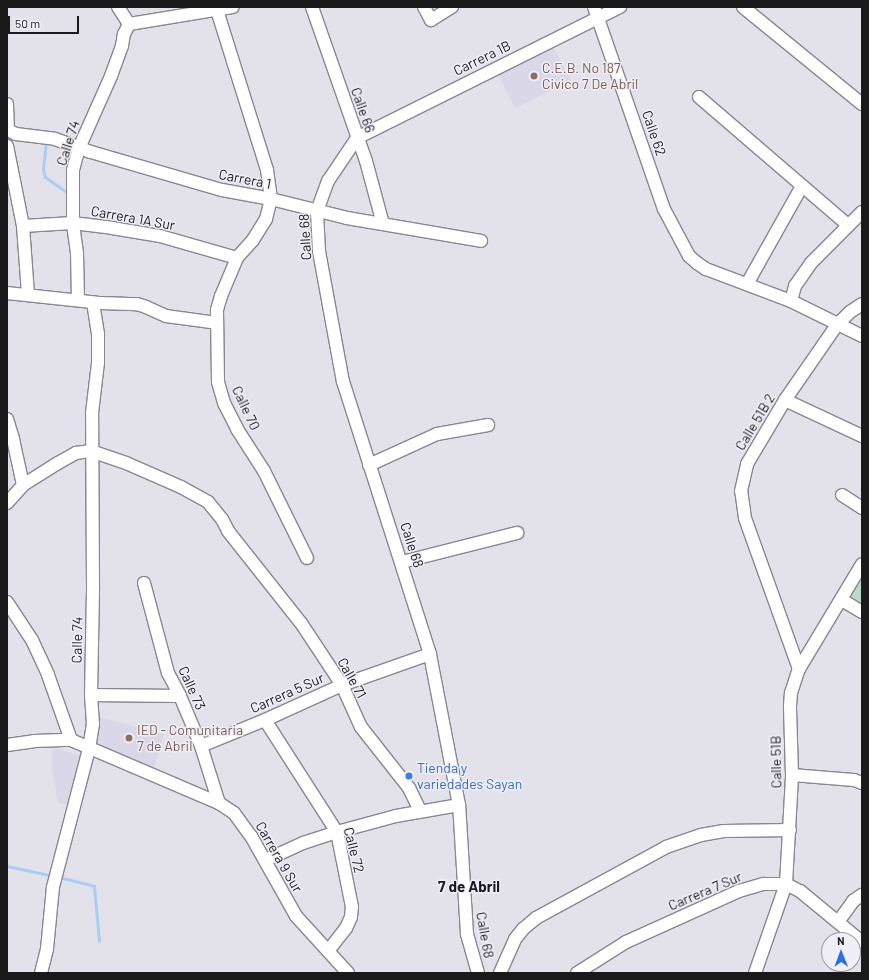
<!DOCTYPE html>
<style>
body{margin:0}
#map{position:relative;width:869px;height:980px;overflow:hidden;background:#e3e2eb;font-family:Barlow,sans-serif}
div>[style]{position:absolute}
.built>*{inset:0;background:#d9d7e8}
.green>*{inset:0;background:#bad9c7}
.stream>*{height:3px;margin:-1.5px;padding:0 1.5px;transform-origin:1.5px;border-radius:1.5px;background:#aacdf5}
.roads{filter:drop-shadow(1px 0 #88878f) drop-shadow(-1px 0 #88878f) drop-shadow(0 1px #88878f) drop-shadow(0 -1px #88878f)}
.minor>*{height:12px;margin:-6px;padding:0 6px;transform-origin:6px;border-radius:6px;background:#fff}
.dots>*{width:11px;height:11px;translate:-50% -50%;box-sizing:border-box;border:2px solid #f0eff8;border-radius:50%}
span{translate:-50% -50%;white-space:nowrap;text-align:center;line-height:1.15;-webkit-text-stroke:3px #f0eff8;paint-order:stroke}
.street-label{font-size:14px;color:#1a1a1d}
.education-label{font-size:14px;color:#785e54}
.left{translate:0 -50%;text-align:left}
.shop-label{font-size:14px;color:#366cbe}
.neighbourhood-label{font-size:15px;color:#1a1a1d;font-weight:700}
.frame{position:absolute;inset:0;border:8px solid #1a1a1d;pointer-events:none}
.north{position:absolute;left:821px;top:932px;width:40px;height:40px;box-sizing:border-box;background:#f0eff8;border:1px solid #9a9aa0;border-radius:50%;rotate:359deg;font-size:11px;font-weight:700;line-height:16px;text-align:center;color:#1a1a1d}
.north::after{content:'';display:block;margin:auto;width:14px;height:18px;background:#2c72de;clip-path:polygon(50% 0,100% 100%,50% 72%,0 100%)}
.scale{position:absolute;left:8px;top:16px;width:71px;height:18px;box-sizing:border-box;border:2px solid #1a1a1d;border-top:0;padding-left:5px;font-size:12px;line-height:14px;white-space:nowrap;color:#1a1a1d;-webkit-text-stroke:3px #f0eff8;paint-order:stroke}
</style>
<div id="map">
<div class="built">
<div style="clip-path:polygon(552px 45px,571px 81px,515px 108px,497px 72px)"></div>
<div style="clip-path:polygon(98px 717px,164px 734px,154px 768px,95px 743px,98px 728px)"></div>
<div style="clip-path:polygon(52px 748px,81px 755px,71px 805px,58px 803px,52px 769px)"></div>
</div>
<div class="green">
<div style="clip-path:polygon(862px 573px,862px 609px,847px 599px)"></div>
</div>
<div class="stream">
<div style="left:7px;top:137px;width:7px;rotate:8deg"></div>
<div style="left:46px;top:141px;width:28px;rotate:96deg"></div>
<div style="left:43px;top:169px;width:8px;rotate:76deg"></div>
<div style="left:45px;top:177px;width:29px;rotate:35deg"></div>
<div style="left:7px;top:866px;width:48px;rotate:12deg"></div>
<div style="left:59px;top:877px;width:36px;rotate:14deg"></div>
<div style="left:94px;top:886px;width:55px;rotate:84.8deg"></div>
</div>
<div class="roads">
<div class="minor">
<div style="left:118px;top:7px;width:20px;rotate:57deg"></div>
<div style="left:216px;top:7px;width:171px;rotate:72.6deg"></div>
<div style="left:267px;top:170px;width:29px;rotate:82deg"></div>
<div style="left:271px;top:199px;width:21px;rotate:104deg"></div>
<div style="left:266px;top:219px;width:25px;rotate:122deg"></div>
<div style="left:253px;top:240px;width:24px;rotate:132deg"></div>
<div style="left:237px;top:258px;width:41px;rotate:112.8deg"></div>
<div style="left:221px;top:296px;width:15px;rotate:106deg"></div>
<div style="left:217px;top:310px;width:72px;rotate:89.2deg"></div>
<div style="left:218px;top:382px;width:22px;rotate:74deg"></div>
<div style="left:224px;top:403px;width:29px;rotate:63deg"></div>
<div style="left:237px;top:429px;width:50px;rotate:57.3deg"></div>
<div style="left:264px;top:471px;width:97px;rotate:63.7deg"></div>
<div style="left:312px;top:7px;width:163px;rotate:70.7deg"></div>
<div style="left:366px;top:161px;width:65px;rotate:74.9deg"></div>
<div style="left:424px;top:7px;width:15px;rotate:62deg"></div>
<div style="left:431px;top:20px;width:25px;rotate:-32deg"></div>
<div style="left:594px;top:7px;width:214px;rotate:70.9deg"></div>
<div style="left:664px;top:209px;width:53px;rotate:62deg"></div>
<div style="left:689px;top:256px;width:11px;rotate:41deg"></div>
<div style="left:697px;top:263px;width:11px;rotate:34deg"></div>
<div style="left:706px;top:269px;width:91px;rotate:20.6deg"></div>
<div style="left:791px;top:301px;width:79px;rotate:26.2deg"></div>
<div style="left:743px;top:7px;width:154px;rotate:39.2deg"></div>
<div style="left:129px;top:24px;width:105px;rotate:-9.3deg"></div>
<div style="left:699px;top:97px;width:196px;rotate:40.7deg"></div>
<div style="left:7px;top:104px;width:26px;rotate:88deg"></div>
<div style="left:8px;top:130px;width:9px;rotate:27deg"></div>
<div style="left:16px;top:134px;width:39px;rotate:7deg"></div>
<div style="left:55px;top:139px;width:38px;rotate:20deg"></div>
<div style="left:91px;top:152px;width:136px;rotate:16.2deg"></div>
<div style="left:222px;top:190px;width:50px;rotate:10.4deg"></div>
<div style="left:271px;top:199px;width:78px;rotate:14deg"></div>
<div style="left:347px;top:218px;width:136px;rotate:9.7deg"></div>
<div style="left:7px;top:146px;width:82px;rotate:78.7deg"></div>
<div style="left:23px;top:226px;width:68px;rotate:85.8deg"></div>
<div style="left:23px;top:226px;width:50px;rotate:-3.4deg"></div>
<div style="left:73px;top:223px;width:39px;rotate:7deg"></div>
<div style="left:112px;top:228px;width:49px;rotate:9.5deg"></div>
<div style="left:160px;top:236px;width:80px;rotate:15.9deg"></div>
<div style="left:747px;top:284px;width:112px;rotate:-60.7deg"></div>
<div style="left:7px;top:293px;width:95px;rotate:6.1deg"></div>
<div style="left:101px;top:303px;width:36px;rotate:2deg"></div>
<div style="left:137px;top:304px;width:9px;rotate:18deg"></div>
<div style="left:146px;top:307px;width:22px;rotate:24deg"></div>
<div style="left:166px;top:316px;width:51px;rotate:7.8deg"></div>
<div style="left:78px;top:300px;width:47px;rotate:-91.2deg"></div>
<div style="left:77px;top:253px;width:30px;rotate:-98deg"></div>
<div style="left:73px;top:223px;width:53px;rotate:-90deg"></div>
<div style="left:73px;top:170px;width:23px;rotate:-75deg"></div>
<div style="left:79px;top:148px;width:79px;rotate:-66deg"></div>
<div style="left:111px;top:76px;width:32px;rotate:-70deg"></div>
<div style="left:122px;top:46px;width:12px;rotate:-81deg"></div>
<div style="left:124px;top:34px;width:11px;rotate:-63deg"></div>
<div style="left:791px;top:301px;width:16px;rotate:-75deg"></div>
<div style="left:795px;top:286px;width:28px;rotate:-55deg"></div>
<div style="left:811px;top:263px;width:72px;rotate:-45deg"></div>
<div style="left:785px;top:400px;width:85px;rotate:25.1deg"></div>
<div style="left:7px;top:419px;width:21px;rotate:73deg"></div>
<div style="left:13px;top:439px;width:47px;rotate:77.7deg"></div>
<div style="left:369px;top:465px;width:75px;rotate:-24.5deg"></div>
<div style="left:437px;top:434px;width:52px;rotate:-10deg"></div>
<div style="left:842px;top:495px;width:24px;rotate:33deg"></div>
<div style="left:7px;top:503px;width:24px;rotate:-48deg"></div>
<div style="left:23px;top:485px;width:41px;rotate:-32.2deg"></div>
<div style="left:58px;top:463px;width:21px;rotate:-29deg"></div>
<div style="left:76px;top:453px;width:15px;rotate:-8deg"></div>
<div style="left:91px;top:451px;width:37px;rotate:19deg"></div>
<div style="left:126px;top:463px;width:60px;rotate:23.6deg"></div>
<div style="left:181px;top:487px;width:31px;rotate:29deg"></div>
<div style="left:208px;top:502px;width:22px;rotate:51deg"></div>
<div style="left:222px;top:519px;width:13px;rotate:63deg"></div>
<div style="left:228px;top:531px;width:117px;rotate:51.6deg"></div>
<div style="left:301px;top:623px;width:74px;rotate:56.5deg"></div>
<div style="left:342px;top:685px;width:46px;rotate:65.7deg"></div>
<div style="left:361px;top:727px;width:78px;rotate:51.8deg"></div>
<div style="left:409px;top:788px;width:25px;rotate:64deg"></div>
<div style="left:402px;top:562px;width:119px;rotate:-14.2deg"></div>
<div style="left:144px;top:583px;width:93px;rotate:75.1deg"></div>
<div style="left:168px;top:673px;width:26px;rotate:62deg"></div>
<div style="left:180px;top:696px;width:54px;rotate:67.2deg"></div>
<div style="left:201px;top:746px;width:60px;rotate:72.5deg"></div>
<div style="left:842px;top:600px;width:23px;rotate:31deg"></div>
<div style="left:7px;top:602px;width:45px;rotate:56.7deg"></div>
<div style="left:32px;top:640px;width:38px;rotate:65deg"></div>
<div style="left:48px;top:675px;width:69px;rotate:70.5deg"></div>
<div style="left:799px;top:669px;width:160px;rotate:-109.7deg"></div>
<div style="left:745px;top:518px;width:27px;rotate:-98deg"></div>
<div style="left:741px;top:491px;width:28px;rotate:-77deg"></div>
<div style="left:747px;top:464px;width:74px;rotate:-59.3deg"></div>
<div style="left:785px;top:400px;width:91px;rotate:-55.3deg"></div>
<div style="left:837px;top:325px;width:18px;rotate:-45deg"></div>
<div style="left:850px;top:312px;width:14px;rotate:-34deg"></div>
<div style="left:91px;top:695px;width:89px;rotate:0.6deg"></div>
<div style="left:265px;top:720px;width:133px;rotate:57.3deg"></div>
<div style="left:337px;top:832px;width:76px;rotate:78.7deg"></div>
<div style="left:352px;top:907px;width:10px;rotate:96deg"></div>
<div style="left:351px;top:917px;width:12px;rotate:114deg"></div>
<div style="left:346px;top:928px;width:29px;rotate:128deg"></div>
<div style="left:7px;top:745px;width:27px;rotate:-8deg"></div>
<div style="left:34px;top:741px;width:37px;rotate:-2deg"></div>
<div style="left:71px;top:740px;width:161px;rotate:23.1deg"></div>
<div style="left:219px;top:803px;width:18px;rotate:34deg"></div>
<div style="left:234px;top:813px;width:29px;rotate:54deg"></div>
<div style="left:251px;top:836px;width:92px;rotate:60.6deg"></div>
<div style="left:296px;top:916px;width:77px;rotate:47.6deg"></div>
<div style="left:201px;top:746px;width:69px;rotate:-22.1deg"></div>
<div style="left:265px;top:720px;width:85px;rotate:-24.4deg"></div>
<div style="left:342px;top:685px;width:93px;rotate:-19.4deg"></div>
<div style="left:792px;top:775px;width:62px;rotate:4.6deg"></div>
<div style="left:854px;top:780px;width:9px;rotate:21deg"></div>
<div style="left:266px;top:860px;width:41px;rotate:-24.7deg"></div>
<div style="left:303px;top:843px;width:36px;rotate:-18deg"></div>
<div style="left:337px;top:832px;width:61px;rotate:-15.2deg"></div>
<div style="left:396px;top:816px;width:64px;rotate:-9.9deg"></div>
<div style="left:838px;top:922px;width:26px;rotate:-54deg"></div>
<div style="left:853px;top:901px;width:11px;rotate:-34deg"></div>
<div style="left:41px;top:973px;width:25px;rotate:-76deg"></div>
<div style="left:47px;top:949px;width:62px;rotate:-84.5deg"></div>
<div style="left:53px;top:887px;width:143px;rotate:-75.4deg"></div>
<div style="left:89px;top:749px;width:25px;rotate:-81deg"></div>
<div style="left:93px;top:724px;width:29px;rotate:-94deg"></div>
<div style="left:91px;top:695px;width:109px;rotate:-88.9deg"></div>
<div style="left:93px;top:586px;width:173px;rotate:-90.3deg"></div>
<div style="left:92px;top:413px;width:50px;rotate:-83.2deg"></div>
<div style="left:98px;top:363px;width:29px;rotate:-90deg"></div>
<div style="left:98px;top:334px;width:32px;rotate:-99deg"></div>
<div style="left:478px;top:973px;width:41px;rotate:-105.8deg"></div>
<div style="left:467px;top:934px;width:129px;rotate:-93.5deg"></div>
<div style="left:459px;top:805px;width:154px;rotate:-100.9deg"></div>
<div style="left:430px;top:654px;width:286px;rotate:-107.7deg"></div>
<div style="left:343px;top:382px;width:133px;rotate:-100.4deg"></div>
<div style="left:319px;top:251px;width:40px;rotate:-92.9deg"></div>
<div style="left:317px;top:211px;width:32px;rotate:-70deg"></div>
<div style="left:328px;top:181px;width:52px;rotate:-56deg"></div>
<div style="left:357px;top:138px;width:294px;rotate:-26.5deg"></div>
<div style="left:500px;top:973px;width:37px;rotate:-66deg"></div>
<div style="left:515px;top:939px;width:13px;rotate:-51deg"></div>
<div style="left:523px;top:929px;width:17px;rotate:-40deg"></div>
<div style="left:536px;top:918px;width:148px;rotate:-28.6deg"></div>
<div style="left:666px;top:847px;width:37px;rotate:-19deg"></div>
<div style="left:701px;top:835px;width:23px;rotate:-10deg"></div>
<div style="left:724px;top:831px;width:66px;rotate:-0.9deg"></div>
<div style="left:577px;top:973px;width:58px;rotate:-32.3deg"></div>
<div style="left:626px;top:942px;width:124px;rotate:-24.3deg"></div>
<div style="left:739px;top:891px;width:26px;rotate:-16deg"></div>
<div style="left:764px;top:884px;width:22px"></div>
<div style="left:786px;top:884px;width:16px;rotate:27deg"></div>
<div style="left:800px;top:891px;width:80px;rotate:39.4deg"></div>
<div style="left:755px;top:973px;width:94px;rotate:-70.8deg"></div>
<div style="left:786px;top:884px;width:109px;rotate:-86.8deg"></div>
<div style="left:792px;top:775px;width:69px;rotate:-91.7deg"></div>
<div style="left:790px;top:706px;width:13px;rotate:-86deg"></div>
<div style="left:791px;top:693px;width:25px;rotate:-72deg"></div>
<div style="left:799px;top:669px;width:122px;rotate:-59deg"></div>
</div>
</div>
<div class="dots">
<div style="left:534px;top:76px;background:#8d6e63"></div>
<div style="left:129px;top:738px;background:#8d6e63"></div>
<div style="left:409px;top:776px;background:#3f7fe0"></div>
</div>
<div class="street-label">
<span style="left:482px;top:58px;rotate:-26deg">Carrera 1B</span>
<span style="left:363px;top:110px;rotate:71deg">Calle 66</span>
<span style="left:654px;top:133px;rotate:71deg">Calle 62</span>
<span style="left:68px;top:143px;rotate:-72deg">Calle 74</span>
<span style="left:245px;top:179px;rotate:11deg">Carrera 1</span>
<span style="left:133px;top:218px;rotate:10deg">Carrera 1A Sur</span>
<span style="left:305px;top:237px;rotate:-93deg">Calle 68</span>
<span style="left:246px;top:408px;rotate:65deg">Calle 70</span>
<span style="left:755px;top:422px;rotate:-59deg">Calle 51B 2</span>
<span style="left:412px;top:545px;rotate:72deg">Calle 68</span>
<span style="left:77px;top:640px;rotate:-89deg">Calle 74</span>
<span style="left:352px;top:678px;rotate:61deg">Calle 71</span>
<span style="left:192px;top:688px;rotate:66deg">Calle 73</span>
<span style="left:287px;top:693px;rotate:-24deg">Carrera 5 Sur</span>
<span style="left:776px;top:762px;rotate:-91deg">Calle 51B</span>
<span style="left:354px;top:850px;rotate:76deg">Calle 72</span>
<span style="left:279px;top:857px;rotate:60deg">Carrera 9 Sur</span>
<span style="left:705px;top:891px;rotate:-23deg">Carrera 7 Sur</span>
<span style="left:485px;top:935px;rotate:80deg">Calle 68</span>
</div>
<div class="education-label">
<span class="left" style="left:542px;top:76px">C.E.B. No 187<br>Civico 7 De Abril</span>
<span class="left" style="left:137px;top:738px">IED - Comunitaria<br>7 de Abril</span>
</div>
<div class="shop-label">
<span class="left" style="left:417px;top:776px">Tienda y<br>variedades Sayan</span>
</div>
<div class="neighbourhood-label">
<span style="left:469px;top:887px">7 de Abril</span>
</div>
<div class="frame"></div>
<div class="north">N</div>
<div class="scale">50 m</div>
</div>
